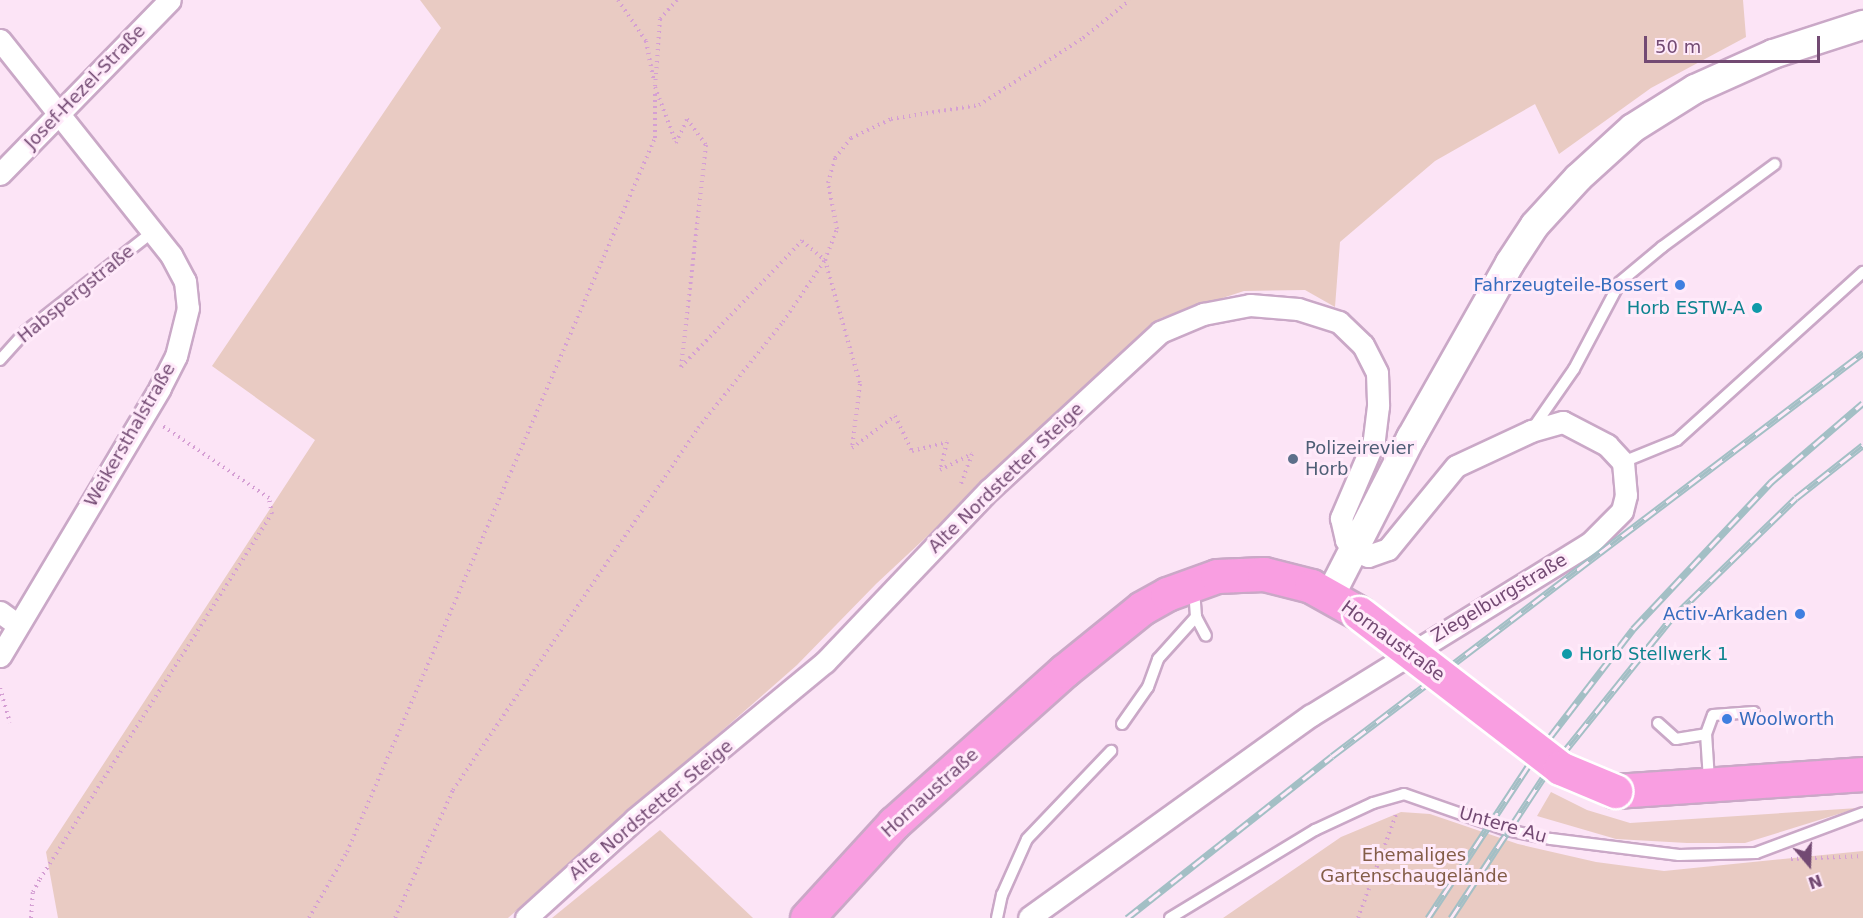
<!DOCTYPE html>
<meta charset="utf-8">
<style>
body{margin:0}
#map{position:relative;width:1863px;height:918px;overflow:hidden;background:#fce4f6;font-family:"DejaVu Sans",sans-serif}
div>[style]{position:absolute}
.green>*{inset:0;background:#e9cbc3}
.path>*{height:4px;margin-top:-2px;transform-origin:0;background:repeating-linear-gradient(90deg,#d59fd4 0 1.5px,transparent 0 6px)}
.roads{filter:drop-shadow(2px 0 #caa8c7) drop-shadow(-2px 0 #caa8c7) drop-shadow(0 2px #caa8c7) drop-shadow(0 -2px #caa8c7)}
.lane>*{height:10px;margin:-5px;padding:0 5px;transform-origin:5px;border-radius:5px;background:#fff}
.street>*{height:21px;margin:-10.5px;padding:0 10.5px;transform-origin:10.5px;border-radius:10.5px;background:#fff}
.secondary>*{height:28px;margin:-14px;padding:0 14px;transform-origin:14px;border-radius:14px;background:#fff}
.primary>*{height:33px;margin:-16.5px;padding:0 16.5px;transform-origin:16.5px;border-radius:16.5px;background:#f99ee1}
.rail>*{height:7px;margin-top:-3.5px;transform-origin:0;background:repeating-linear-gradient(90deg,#ffeafa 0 14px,#a3bfc5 0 28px);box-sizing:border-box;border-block:2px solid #a3bfc5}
.bridges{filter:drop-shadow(2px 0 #fff) drop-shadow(-2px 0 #fff) drop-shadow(0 2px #fff) drop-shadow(0 -2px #fff)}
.primary-bridge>*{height:33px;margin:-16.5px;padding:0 16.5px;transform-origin:16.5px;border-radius:16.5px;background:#f99ee1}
.dots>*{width:16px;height:16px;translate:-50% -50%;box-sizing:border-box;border:3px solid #ffeafa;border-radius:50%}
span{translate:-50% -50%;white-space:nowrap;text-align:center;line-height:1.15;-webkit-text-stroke:6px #ffeafa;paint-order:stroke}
.street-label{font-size:18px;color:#734a73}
.shop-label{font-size:18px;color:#366cbe}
.right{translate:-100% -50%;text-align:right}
.left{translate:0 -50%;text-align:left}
.culture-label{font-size:18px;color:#0d838f}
.service-label{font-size:18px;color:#4e5e75}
.park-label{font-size:18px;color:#845d48}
.north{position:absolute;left:1779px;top:834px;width:60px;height:60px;-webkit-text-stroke:4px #ffeafa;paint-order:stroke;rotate:161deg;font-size:16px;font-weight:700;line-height:24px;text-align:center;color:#734a73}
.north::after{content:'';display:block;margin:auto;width:21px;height:27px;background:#734a73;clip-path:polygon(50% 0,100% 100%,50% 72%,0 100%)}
.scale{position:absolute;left:1644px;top:36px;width:176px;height:27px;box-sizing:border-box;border:3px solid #734a73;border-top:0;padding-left:8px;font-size:18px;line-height:21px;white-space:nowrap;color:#734a73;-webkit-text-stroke:4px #ffeafa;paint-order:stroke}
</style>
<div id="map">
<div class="green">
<div style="clip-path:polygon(420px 0,1743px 0,1746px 37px,1651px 88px,1559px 154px,1535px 104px,1435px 161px,1340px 242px,1335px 307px,1305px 290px,1244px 291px,1161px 318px,876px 584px,797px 665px,508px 918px,58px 918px,46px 852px,315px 440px,212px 366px,441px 28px)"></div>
<div style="clip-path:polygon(1551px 792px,1587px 810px,1630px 823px,1858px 808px,1745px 843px,1687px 843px,1616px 839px,1537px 816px)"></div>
<div style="clip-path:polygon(1401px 812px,1430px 814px,1518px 844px,1596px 862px,1664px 871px,1863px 851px,1863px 918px,1223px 918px,1341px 837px)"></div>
<div style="clip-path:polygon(660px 830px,753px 918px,552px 918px)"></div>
</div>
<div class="path">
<div style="left:618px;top:0;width:50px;rotate:55.7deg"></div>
<div style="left:646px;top:41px;width:42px;rotate:79deg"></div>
<div style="left:677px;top:0;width:25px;rotate:132deg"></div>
<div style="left:660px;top:19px;width:68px;rotate:94.2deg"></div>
<div style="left:655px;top:87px;width:60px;rotate:69.4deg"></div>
<div style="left:676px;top:143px;width:26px;rotate:-65deg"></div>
<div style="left:687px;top:119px;width:32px;rotate:54deg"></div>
<div style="left:706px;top:145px;width:223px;rotate:96.4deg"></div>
<div style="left:681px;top:367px;width:175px;rotate:-46.2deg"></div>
<div style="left:802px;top:241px;width:30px;rotate:40deg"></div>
<div style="left:825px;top:260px;width:129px;rotate:74.2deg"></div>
<div style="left:860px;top:384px;width:64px;rotate:97.1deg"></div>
<div style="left:852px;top:448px;width:54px;rotate:-36.7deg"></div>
<div style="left:895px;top:416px;width:39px;rotate:64deg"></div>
<div style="left:912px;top:451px;width:36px;rotate:-14deg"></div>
<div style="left:947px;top:442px;width:29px;rotate:104deg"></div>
<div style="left:940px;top:470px;width:36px;rotate:-27deg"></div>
<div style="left:972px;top:454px;width:33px;rotate:110deg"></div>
<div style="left:0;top:688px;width:36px;rotate:74deg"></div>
<div style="left:1791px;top:859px;width:72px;rotate:-2.4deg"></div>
<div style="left:31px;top:918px;width:26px;rotate:-86deg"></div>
<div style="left:33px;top:892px;width:15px;rotate:-62deg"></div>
<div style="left:40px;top:879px;width:432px;rotate:-57.6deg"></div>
<div style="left:272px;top:514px;width:16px;rotate:-101deg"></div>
<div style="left:269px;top:498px;width:130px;rotate:-145.9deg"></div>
<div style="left:309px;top:918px;width:76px;rotate:-60.1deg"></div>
<div style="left:347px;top:852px;width:778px;rotate:-66.67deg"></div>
<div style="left:655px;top:138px;width:48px;rotate:-90deg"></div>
<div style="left:395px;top:918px;width:141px;rotate:-65.6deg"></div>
<div style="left:453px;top:790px;width:437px;rotate:-55.9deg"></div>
<div style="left:698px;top:428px;width:136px;rotate:-51.3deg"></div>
<div style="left:783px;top:322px;width:75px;rotate:-55.9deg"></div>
<div style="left:825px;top:260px;width:33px;rotate:-69deg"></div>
<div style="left:837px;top:229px;width:47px;rotate:-101.1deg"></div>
<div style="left:828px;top:183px;width:26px;rotate:-74deg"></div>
<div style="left:835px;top:158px;width:26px;rotate:-51deg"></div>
<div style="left:851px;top:138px;width:44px;rotate:-25.4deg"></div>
<div style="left:891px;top:119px;width:89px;rotate:-9deg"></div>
<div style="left:979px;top:105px;width:124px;rotate:-32.8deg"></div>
<div style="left:1083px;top:38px;width:60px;rotate:-39deg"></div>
<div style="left:1358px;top:918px;width:113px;rotate:-69.8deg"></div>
</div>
<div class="roads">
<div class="lane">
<div style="left:0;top:360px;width:38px;rotate:-48deg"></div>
<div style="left:25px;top:332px;width:164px;rotate:-38.1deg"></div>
<div style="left:1533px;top:428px;width:72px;rotate:-55.2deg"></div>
<div style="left:1574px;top:369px;width:98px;rotate:-62.1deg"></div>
<div style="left:1620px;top:282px;width:55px;rotate:-39.8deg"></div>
<div style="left:1662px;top:247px;width:140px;rotate:-36.3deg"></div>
<div style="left:1623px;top:462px;width:58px;rotate:-22.2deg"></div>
<div style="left:1677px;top:440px;width:251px;rotate:-42.1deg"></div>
<div style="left:1196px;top:617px;width:21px;rotate:62deg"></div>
<div style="left:1658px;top:723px;width:24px;rotate:42deg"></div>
<div style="left:1676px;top:739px;width:30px;rotate:-9deg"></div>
<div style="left:1122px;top:724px;width:45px;rotate:-54.9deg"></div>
<div style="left:1148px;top:687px;width:30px;rotate:-70deg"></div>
<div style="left:1158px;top:659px;width:57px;rotate:-47.9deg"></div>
<div style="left:1196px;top:617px;width:28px;rotate:-94deg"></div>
<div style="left:1709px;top:780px;width:46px;rotate:-93.7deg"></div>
<div style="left:1706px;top:734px;width:20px;rotate:-70deg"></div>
<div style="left:1713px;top:715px;width:41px;rotate:-4.2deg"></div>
<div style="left:997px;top:918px;width:24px;rotate:-78deg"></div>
<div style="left:1002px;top:895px;width:61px;rotate:-65.9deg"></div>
<div style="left:1027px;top:839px;width:122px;rotate:-46.3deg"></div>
<div style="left:1170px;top:918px;width:170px;rotate:-31.3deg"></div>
<div style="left:1315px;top:830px;width:64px;rotate:-25deg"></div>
<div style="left:1373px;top:803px;width:32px;rotate:-16deg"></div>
<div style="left:1404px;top:794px;width:109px;rotate:19.3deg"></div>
<div style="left:1507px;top:830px;width:45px;rotate:11.6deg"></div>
<div style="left:1551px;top:839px;width:129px;rotate:7.1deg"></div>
<div style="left:1679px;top:855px;width:77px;rotate:-1.5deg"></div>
<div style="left:1756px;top:853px;width:114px;rotate:-20.5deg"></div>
</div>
<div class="street">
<div style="left:0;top:40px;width:275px;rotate:51.5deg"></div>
<div style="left:171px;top:255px;width:30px;rotate:62deg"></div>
<div style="left:185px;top:281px;width:27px;rotate:84deg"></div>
<div style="left:188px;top:308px;width:49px;rotate:104deg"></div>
<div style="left:176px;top:356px;width:36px;rotate:117deg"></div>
<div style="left:160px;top:388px;width:312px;rotate:120.8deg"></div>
<div style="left:0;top:174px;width:243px;rotate:-45.7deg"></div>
<div style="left:0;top:612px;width:22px;rotate:36deg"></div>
<div style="left:526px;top:918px;width:147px;rotate:-42.2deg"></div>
<div style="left:635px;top:819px;width:246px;rotate:-39.6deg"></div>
<div style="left:825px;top:662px;width:238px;rotate:-46.4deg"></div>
<div style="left:989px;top:490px;width:233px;rotate:-42.7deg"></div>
<div style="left:1160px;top:332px;width:47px;rotate:-22.7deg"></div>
<div style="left:1203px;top:314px;width:48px;rotate:-10.8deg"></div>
<div style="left:1250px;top:305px;width:48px;rotate:4.8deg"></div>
<div style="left:1298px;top:309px;width:43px;rotate:17.6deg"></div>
<div style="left:1339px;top:322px;width:33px;rotate:44deg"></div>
<div style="left:1363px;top:345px;width:31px;rotate:63deg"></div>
<div style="left:1377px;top:373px;width:33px;rotate:88deg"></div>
<div style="left:1378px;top:406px;width:35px;rotate:97deg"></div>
<div style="left:1374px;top:441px;width:84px;rotate:113.2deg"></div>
<div style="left:1341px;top:518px;width:23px;rotate:77deg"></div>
<div style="left:1346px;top:540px;width:14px;rotate:51deg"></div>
<div style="left:1355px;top:551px;width:14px;rotate:21deg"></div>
<div style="left:1368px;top:556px;width:21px;rotate:-19deg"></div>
<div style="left:1388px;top:549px;width:107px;rotate:-50.7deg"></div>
<div style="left:1456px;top:466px;width:83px;rotate:-25deg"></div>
<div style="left:1531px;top:431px;width:33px;rotate:-16deg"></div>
<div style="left:1563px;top:422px;width:50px;rotate:27.6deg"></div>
<div style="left:1607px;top:445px;width:23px;rotate:47deg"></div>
<div style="left:1623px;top:462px;width:33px;rotate:85deg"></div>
<div style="left:1626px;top:495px;width:16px;rotate:104deg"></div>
<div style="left:1622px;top:511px;width:45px;rotate:135deg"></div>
<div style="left:1590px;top:543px;width:328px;rotate:148.3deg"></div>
<div style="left:1311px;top:715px;width:347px;rotate:144.3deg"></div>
</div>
<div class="secondary">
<div style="left:1330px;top:596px;width:178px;rotate:-62.9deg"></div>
<div style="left:1411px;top:438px;width:201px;rotate:-60.5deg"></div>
<div style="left:1510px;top:263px;width:45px;rotate:-56.7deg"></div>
<div style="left:1535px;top:225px;width:64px;rotate:-47.5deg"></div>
<div style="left:1578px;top:178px;width:74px;rotate:-42.3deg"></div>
<div style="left:1633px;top:128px;width:73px;rotate:-32.2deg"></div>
<div style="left:1695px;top:89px;width:85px;rotate:-24.2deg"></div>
<div style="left:1773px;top:54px;width:95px;rotate:-17.9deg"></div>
</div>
<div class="primary">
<div style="left:1615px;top:791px;width:249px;rotate:-3.9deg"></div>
<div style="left:807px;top:918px;width:129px;rotate:-47.5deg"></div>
<div style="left:894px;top:823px;width:228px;rotate:-41.8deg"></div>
<div style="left:1064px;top:671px;width:100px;rotate:-38.9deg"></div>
<div style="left:1142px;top:608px;width:29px;rotate:-29deg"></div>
<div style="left:1167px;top:594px;width:53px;rotate:-19.8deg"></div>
<div style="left:1217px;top:576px;width:47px;rotate:-2.4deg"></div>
<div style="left:1264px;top:574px;width:49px;rotate:14.3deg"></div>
<div style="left:1311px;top:586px;width:55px;rotate:29.4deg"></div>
</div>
</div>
<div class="rail">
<div style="left:1127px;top:918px;width:261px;rotate:-38.3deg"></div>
<div style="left:1332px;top:756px;width:667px;rotate:-37.2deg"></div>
<div style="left:1428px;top:918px;width:191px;rotate:-56.6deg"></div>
<div style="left:1533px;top:759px;width:164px;rotate:-52.4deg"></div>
<div style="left:1633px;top:629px;width:202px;rotate:-46.8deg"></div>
<div style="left:1771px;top:482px;width:121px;rotate:-40.7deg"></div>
<div style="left:1451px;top:918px;width:168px;rotate:-56.7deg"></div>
<div style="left:1543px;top:778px;width:203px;rotate:-51.2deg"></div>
<div style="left:1670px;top:620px;width:175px;rotate:-44.1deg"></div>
<div style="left:1796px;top:498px;width:85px;rotate:-38.3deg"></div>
</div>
<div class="bridges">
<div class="primary-bridge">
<div style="left:1359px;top:613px;width:254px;rotate:37.6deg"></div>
<div style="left:1560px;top:768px;width:60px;rotate:22.7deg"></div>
</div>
</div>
<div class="dots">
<div style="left:1680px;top:285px;background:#3f7fe0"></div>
<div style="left:1757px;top:308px;background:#0f9aa8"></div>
<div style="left:1293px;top:459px;background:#5c6f8a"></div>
<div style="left:1800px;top:614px;background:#3f7fe0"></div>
<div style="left:1567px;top:654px;background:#0f9aa8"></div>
<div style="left:1727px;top:719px;background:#3f7fe0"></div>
</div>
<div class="street-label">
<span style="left:85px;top:87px;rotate:-46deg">Josef-Hezel-Straße</span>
<span style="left:76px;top:294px;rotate:-39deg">Habspergstraße</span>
<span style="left:130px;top:435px;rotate:-60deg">Weikersthalstraße</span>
<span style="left:1006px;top:478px;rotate:-44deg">Alte Nordstetter Steige</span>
<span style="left:1499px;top:598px;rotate:-31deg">Ziegelburgstraße</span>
<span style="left:1393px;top:641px;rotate:36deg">Hornaustraße</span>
<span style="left:930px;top:793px;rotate:-42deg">Hornaustraße</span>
<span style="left:651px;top:810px;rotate:-40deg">Alte Nordstetter Steige</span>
<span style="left:1503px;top:825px;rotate:16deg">Untere Au</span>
</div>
<div class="shop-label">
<span class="right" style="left:1668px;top:285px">Fahrzeugteile-Bossert</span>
<span class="right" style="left:1788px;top:614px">Activ-Arkaden</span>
<span class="left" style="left:1739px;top:719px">Woolworth</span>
</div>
<div class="culture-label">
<span class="right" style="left:1745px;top:308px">Horb ESTW-A</span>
<span class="left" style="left:1579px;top:654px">Horb Stellwerk 1</span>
</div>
<div class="service-label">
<span class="left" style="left:1305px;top:459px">Polizeirevier<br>Horb</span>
</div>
<div class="park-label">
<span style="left:1414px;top:866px">Ehemaliges<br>Gartenschaugelände</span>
</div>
<div class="north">N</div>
<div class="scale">50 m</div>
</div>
